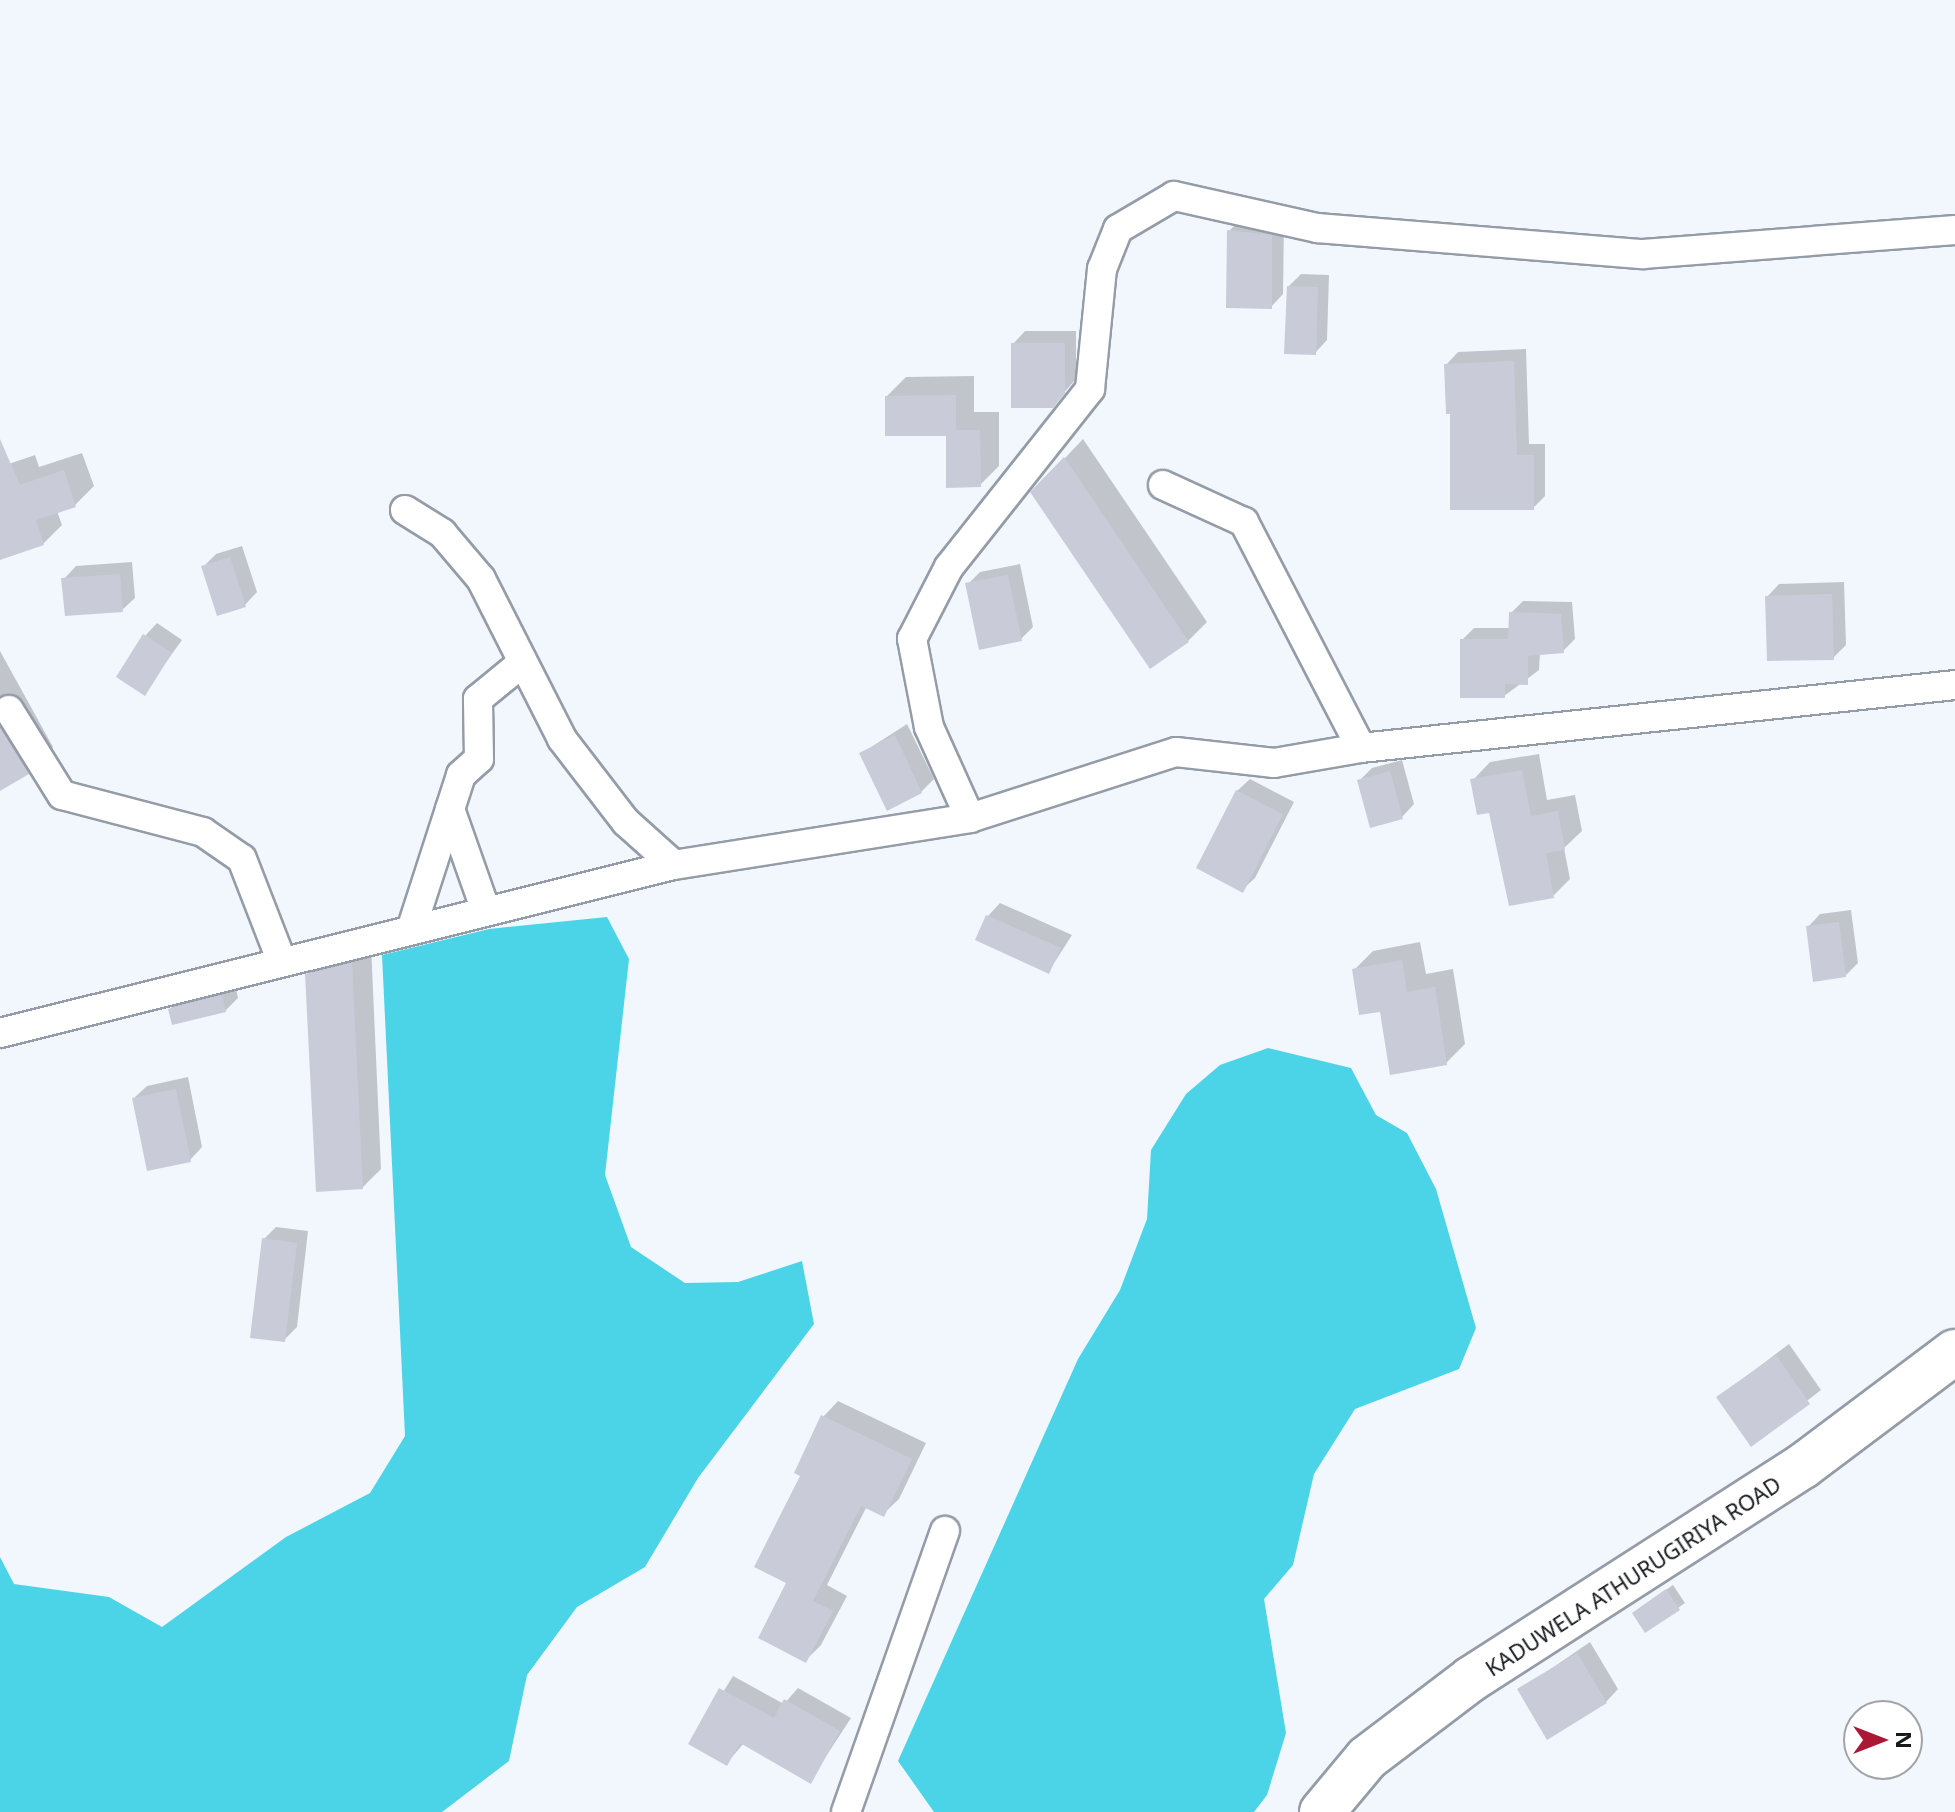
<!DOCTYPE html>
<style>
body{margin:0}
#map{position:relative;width:1955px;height:1812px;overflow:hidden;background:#f2f7fe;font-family:"Noto Sans",sans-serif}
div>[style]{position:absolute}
.water>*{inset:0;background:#4bd4e8}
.shadow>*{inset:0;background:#0003}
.building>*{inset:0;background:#cacbd8}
.roads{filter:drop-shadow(2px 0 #949ca7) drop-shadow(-2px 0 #949ca7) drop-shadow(0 2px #949ca7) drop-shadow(0 -2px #949ca7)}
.street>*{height:28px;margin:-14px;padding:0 14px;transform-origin:14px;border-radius:14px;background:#fff}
.primary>*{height:44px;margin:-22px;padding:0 22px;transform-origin:22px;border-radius:22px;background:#fff}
span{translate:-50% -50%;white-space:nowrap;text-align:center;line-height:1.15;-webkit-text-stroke:6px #fff;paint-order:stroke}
.street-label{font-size:22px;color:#17191d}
.north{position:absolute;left:1843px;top:1700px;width:80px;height:80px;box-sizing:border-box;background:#fff;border:2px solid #a2a3a5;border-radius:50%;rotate:90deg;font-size:22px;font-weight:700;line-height:32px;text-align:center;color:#17191d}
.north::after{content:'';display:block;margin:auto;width:28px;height:36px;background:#ac1735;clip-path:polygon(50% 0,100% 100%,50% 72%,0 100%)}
</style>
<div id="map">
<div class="water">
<div style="clip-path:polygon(607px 917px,629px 959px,605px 1175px,631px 1247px,685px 1283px,738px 1282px,802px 1261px,814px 1324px,698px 1478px,645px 1567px,577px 1607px,527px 1675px,509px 1761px,442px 1812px,0 1812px,0 1557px,14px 1584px,109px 1597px,162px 1627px,286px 1537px,370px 1493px,405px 1436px,382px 955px,489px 929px)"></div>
<div style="clip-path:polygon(1268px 1048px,1351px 1068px,1376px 1115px,1407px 1133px,1436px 1189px,1476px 1328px,1459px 1369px,1355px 1409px,1314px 1474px,1293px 1565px,1264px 1599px,1286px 1733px,1267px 1795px,1254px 1812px,934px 1812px,898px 1761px,1078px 1359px,1120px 1290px,1147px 1219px,1151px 1150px,1186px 1094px,1220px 1065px)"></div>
</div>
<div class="shadow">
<div style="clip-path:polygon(1241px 219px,1284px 224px,1283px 294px,1271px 307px,1229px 231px)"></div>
<div style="clip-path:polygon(1301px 274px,1329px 275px,1327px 340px,1315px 353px,1289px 286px)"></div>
<div style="clip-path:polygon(1025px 331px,1076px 331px,1076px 379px,1052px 406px,1013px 344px)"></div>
<div style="clip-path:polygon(1526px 349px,1529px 444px,1545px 444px,1545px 496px,1533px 508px,1452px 412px,1446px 365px,1458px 352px)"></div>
<div style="clip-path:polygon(974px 376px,974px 412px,999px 412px,999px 466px,980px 485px,948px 434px,887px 396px,906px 377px)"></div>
<div style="clip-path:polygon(1083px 439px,1207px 622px,1188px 641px,1033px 492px)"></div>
<div style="clip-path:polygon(82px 453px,94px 486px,75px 505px,57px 511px,62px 525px,43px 544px,0 558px,0 467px,35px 455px,39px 467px)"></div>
<div style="clip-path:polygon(242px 546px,257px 592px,245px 605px,203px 567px,216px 554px)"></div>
<div style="clip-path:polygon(132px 562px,135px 598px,122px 610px,64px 579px,76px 566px)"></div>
<div style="clip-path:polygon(1020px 564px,1033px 627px,1021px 639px,968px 584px,980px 572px)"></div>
<div style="clip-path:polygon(1844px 582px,1846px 645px,1833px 658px,1767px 597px,1779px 584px)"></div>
<div style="clip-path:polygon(1523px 601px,1572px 602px,1575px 639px,1563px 651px,1540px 653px,1539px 670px,1504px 696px,1462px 640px,1474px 628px,1511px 628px,1511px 613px)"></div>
<div style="clip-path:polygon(157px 623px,182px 640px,144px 693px,145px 636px)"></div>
<div style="clip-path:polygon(0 651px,53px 747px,28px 773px,0 788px)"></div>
<div style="clip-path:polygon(907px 724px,934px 779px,921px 792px,862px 753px)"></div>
<div style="clip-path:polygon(1539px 754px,1547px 800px,1575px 795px,1582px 831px,1564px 848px,1570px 879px,1553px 896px,1473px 780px,1490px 762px)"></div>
<div style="clip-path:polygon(1402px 760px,1414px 804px,1402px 817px,1359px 781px,1372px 768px)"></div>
<div style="clip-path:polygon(1250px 779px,1294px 802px,1255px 878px,1242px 890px,1237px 791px)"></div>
<div style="clip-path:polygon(1000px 903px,1072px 935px,1049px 971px,988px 916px)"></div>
<div style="clip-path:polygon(1851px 910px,1858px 963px,1845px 976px,1808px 927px,1820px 914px)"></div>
<div style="clip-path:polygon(1420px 942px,1426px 974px,1453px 969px,1465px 1044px,1446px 1063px,1382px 1010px,1354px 970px,1373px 951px)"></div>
<div style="clip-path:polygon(371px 945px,381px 1169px,362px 1188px,307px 975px,326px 956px)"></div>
<div style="clip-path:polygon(235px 984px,238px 998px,225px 1011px,170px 1009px,183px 997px)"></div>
<div style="clip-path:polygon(188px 1077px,202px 1147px,190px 1160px,134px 1098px,147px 1086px)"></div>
<div style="clip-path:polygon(276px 1227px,308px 1231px,297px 1327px,284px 1340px,264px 1239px)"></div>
<div style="clip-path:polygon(1789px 1344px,1821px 1390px,1751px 1444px,1719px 1397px)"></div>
<div style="clip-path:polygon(838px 1401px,926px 1443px,899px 1499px,883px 1514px,867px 1506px,827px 1585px,847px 1596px,821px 1645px,806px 1660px,789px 1583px,803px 1475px,823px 1417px)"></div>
<div style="clip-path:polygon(1673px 1585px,1685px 1603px,1646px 1631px,1640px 1608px)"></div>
<div style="clip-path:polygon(1590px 1642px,1618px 1689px,1606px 1702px,1520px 1690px)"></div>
<div style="clip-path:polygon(733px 1676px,784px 1704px,798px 1688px,851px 1718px,810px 1781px,744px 1743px,727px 1763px,691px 1744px)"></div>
</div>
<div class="building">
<div style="clip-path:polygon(1227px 230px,1272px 235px,1272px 309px,1226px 308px)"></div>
<div style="clip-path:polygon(1287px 286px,1318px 287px,1316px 355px,1284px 354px)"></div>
<div style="clip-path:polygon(1011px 343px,1065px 343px,1065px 393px,1053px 408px,1011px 408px)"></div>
<div style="clip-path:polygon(1514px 361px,1517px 455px,1534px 455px,1534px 510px,1450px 510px,1450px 414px,1446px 414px,1444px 364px)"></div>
<div style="clip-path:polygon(956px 395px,956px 430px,980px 430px,981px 487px,946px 488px,946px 436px,885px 436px,885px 396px)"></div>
<div style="clip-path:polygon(0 439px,20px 485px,64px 470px,76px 507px,36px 520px,44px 545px,0 560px)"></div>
<div style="clip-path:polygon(1064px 457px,1189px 642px,1150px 669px,1030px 492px)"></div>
<div style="clip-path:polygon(230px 557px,246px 607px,217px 616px,201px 566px)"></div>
<div style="clip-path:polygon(120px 574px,123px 612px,65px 616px,61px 578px)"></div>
<div style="clip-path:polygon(1008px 575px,1022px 641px,979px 650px,965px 583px)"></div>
<div style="clip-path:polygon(1832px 594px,1834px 660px,1767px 661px,1765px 596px)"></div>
<div style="clip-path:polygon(1509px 612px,1561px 614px,1564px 653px,1528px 656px,1528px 685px,1505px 684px,1505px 698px,1460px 698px,1460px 639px,1508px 639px)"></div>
<div style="clip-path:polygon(143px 634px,172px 653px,145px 696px,116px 677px)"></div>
<div style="clip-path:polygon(0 728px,29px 774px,0 791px)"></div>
<div style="clip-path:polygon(895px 735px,922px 793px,887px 811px,859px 753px)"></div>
<div style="clip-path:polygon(1522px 770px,1531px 816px,1558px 811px,1565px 850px,1546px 853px,1554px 898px,1509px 906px,1489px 813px,1477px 815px,1470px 779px)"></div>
<div style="clip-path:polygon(1390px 771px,1403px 819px,1370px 828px,1357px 780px)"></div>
<div style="clip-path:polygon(1236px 790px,1283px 814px,1243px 893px,1196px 868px)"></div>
<div style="clip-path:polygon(986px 915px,1061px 948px,1049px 974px,975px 940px)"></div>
<div style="clip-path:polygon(1839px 922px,1846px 977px,1813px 982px,1806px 926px)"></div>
<div style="clip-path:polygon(1402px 960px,1407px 992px,1435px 987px,1447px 1065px,1390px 1075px,1380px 1012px,1359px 1015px,1352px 969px)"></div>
<div style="clip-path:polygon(352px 963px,363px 1189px,316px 1192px,305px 974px)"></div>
<div style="clip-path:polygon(222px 995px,226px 1012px,172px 1025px,168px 1009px)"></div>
<div style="clip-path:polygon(176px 1089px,191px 1162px,147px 1171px,132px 1098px)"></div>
<div style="clip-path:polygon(262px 1238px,297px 1243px,285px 1342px,250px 1338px)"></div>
<div style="clip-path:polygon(1776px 1355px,1810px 1404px,1751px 1447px,1716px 1397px)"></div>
<div style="clip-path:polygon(821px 1415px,912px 1459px,884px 1517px,861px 1506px,813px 1601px,833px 1611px,806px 1663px,758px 1638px,786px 1583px,754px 1567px,800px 1476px,794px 1473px)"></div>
<div style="clip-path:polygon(1666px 1589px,1680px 1610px,1645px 1633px,1632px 1613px)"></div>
<div style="clip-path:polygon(1577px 1653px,1607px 1703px,1547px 1740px,1517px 1689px)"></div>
<div style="clip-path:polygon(719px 1688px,774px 1718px,784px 1699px,840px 1731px,811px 1784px,740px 1743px,727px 1766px,688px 1744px)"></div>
</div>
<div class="roads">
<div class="street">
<div style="left:1163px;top:485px;width:89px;rotate:24.6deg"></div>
<div style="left:1244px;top:522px;width:254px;rotate:62.6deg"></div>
<div style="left:405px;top:510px;width:44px;rotate:31.9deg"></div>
<div style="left:442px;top:533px;width:60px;rotate:49.7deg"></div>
<div style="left:481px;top:579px;width:179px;rotate:63.1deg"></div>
<div style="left:562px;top:739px;width:105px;rotate:52.4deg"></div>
<div style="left:626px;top:822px;width:64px;rotate:41.9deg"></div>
<div style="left:9px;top:710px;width:100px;rotate:58.1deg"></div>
<div style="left:62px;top:795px;width:146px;rotate:14.7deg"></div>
<div style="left:203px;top:832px;width:47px;rotate:34.7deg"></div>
<div style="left:242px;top:859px;width:110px;rotate:68.8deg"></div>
<div style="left:450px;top:809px;width:108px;rotate:70.6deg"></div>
<div style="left:970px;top:818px;width:100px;rotate:-114.3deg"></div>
<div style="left:929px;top:727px;width:90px;rotate:-100.9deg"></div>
<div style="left:912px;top:639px;width:81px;rotate:-62.8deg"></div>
<div style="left:949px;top:567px;width:227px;rotate:-51.6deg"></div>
<div style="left:1090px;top:389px;width:121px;rotate:-84.3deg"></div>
<div style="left:1102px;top:269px;width:43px;rotate:-68.2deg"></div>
<div style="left:1118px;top:229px;width:65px;rotate:-30.5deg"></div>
<div style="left:1174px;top:196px;width:147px;rotate:12.6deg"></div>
<div style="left:1317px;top:228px;width:327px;rotate:4.6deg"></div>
<div style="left:1643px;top:254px;width:313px;rotate:-4.4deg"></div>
<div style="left:411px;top:930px;width:163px;rotate:-72.1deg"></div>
<div style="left:461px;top:775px;width:24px;rotate:-42deg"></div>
<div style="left:479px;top:759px;width:60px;rotate:-91deg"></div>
<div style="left:478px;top:699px;width:57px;rotate:-39.3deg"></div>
<div style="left:0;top:1033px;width:695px;rotate:-14deg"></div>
<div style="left:674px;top:865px;width:300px;rotate:-9deg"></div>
<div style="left:970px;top:818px;width:216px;rotate:-17.8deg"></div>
<div style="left:1176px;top:752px;width:99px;rotate:6.4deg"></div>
<div style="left:1274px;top:763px;width:88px;rotate:-9.8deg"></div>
<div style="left:1361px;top:748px;width:597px;rotate:-6.05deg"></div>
<div style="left:846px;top:1812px;width:298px;rotate:-70.6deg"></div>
</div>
<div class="primary">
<div style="left:1322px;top:1812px;width:70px;rotate:-50.2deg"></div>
<div style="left:1367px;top:1758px;width:131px;rotate:-37.2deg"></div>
<div style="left:1471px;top:1679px;width:394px;rotate:-32.7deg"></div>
<div style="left:1803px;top:1466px;width:190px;rotate:-36.9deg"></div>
</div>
</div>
<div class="street-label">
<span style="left:1633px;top:1576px;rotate:-33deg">KADUWELA ATHURUGIRIYA ROAD</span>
</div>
<div class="north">N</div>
</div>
